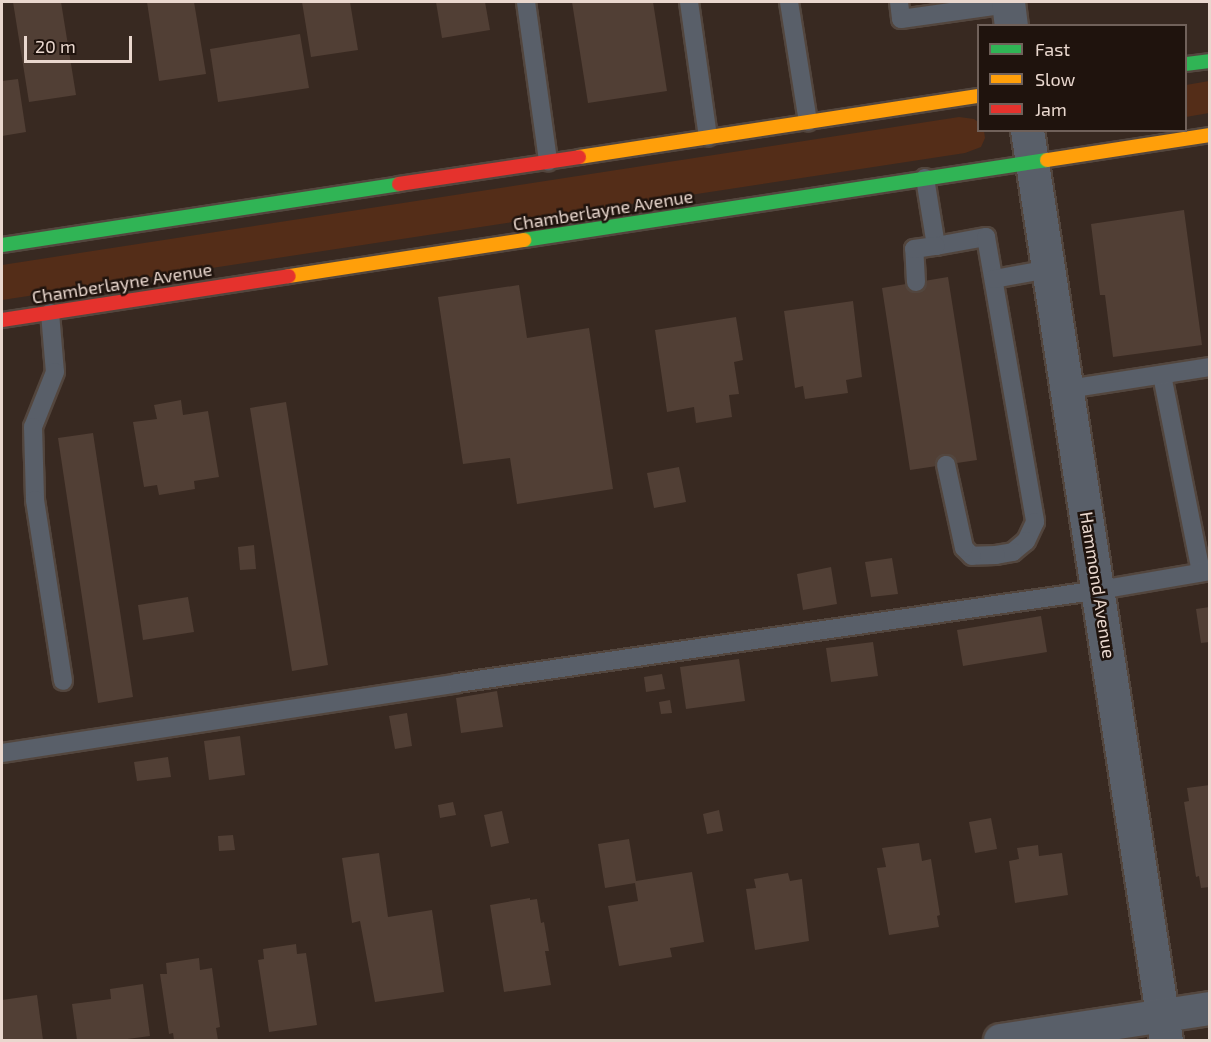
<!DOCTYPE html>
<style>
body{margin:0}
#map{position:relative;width:1211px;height:1042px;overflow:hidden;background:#382921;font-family:"Exo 2",sans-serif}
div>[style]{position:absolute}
.green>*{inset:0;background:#542d18}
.building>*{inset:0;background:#513f35}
.roads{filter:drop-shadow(2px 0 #53463e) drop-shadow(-2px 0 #53463e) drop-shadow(0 2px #53463e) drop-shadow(0 -2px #53463e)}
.lane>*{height:18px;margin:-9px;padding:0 9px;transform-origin:9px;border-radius:9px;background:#595f69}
.street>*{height:33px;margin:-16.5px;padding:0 16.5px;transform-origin:16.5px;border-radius:16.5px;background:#595f69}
.fast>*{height:14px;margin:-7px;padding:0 7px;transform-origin:7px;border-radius:7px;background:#30b455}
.slow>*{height:14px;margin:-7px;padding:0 7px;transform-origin:7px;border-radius:7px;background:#ff9f0a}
.jam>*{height:14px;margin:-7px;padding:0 7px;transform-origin:7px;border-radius:7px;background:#e5322d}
span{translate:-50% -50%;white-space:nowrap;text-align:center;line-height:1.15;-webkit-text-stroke:5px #1f130d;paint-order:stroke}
.street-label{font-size:18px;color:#e9d7ce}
.frame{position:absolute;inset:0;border:3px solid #e9d7ce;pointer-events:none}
.legend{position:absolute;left:977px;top:24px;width:210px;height:108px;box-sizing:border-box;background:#1f130d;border:2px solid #70615a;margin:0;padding:8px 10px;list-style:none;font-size:18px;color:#e9d7ce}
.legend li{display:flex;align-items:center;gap:12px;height:30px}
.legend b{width:30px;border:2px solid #70615a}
.scale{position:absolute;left:24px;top:36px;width:108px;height:27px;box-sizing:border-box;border:3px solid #e9d7ce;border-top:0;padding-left:8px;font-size:18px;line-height:21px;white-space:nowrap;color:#e9d7ce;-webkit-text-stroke:4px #1f130d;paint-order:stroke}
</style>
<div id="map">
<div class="green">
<div style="clip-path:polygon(1209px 81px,1209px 113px,1186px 117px,1186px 85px)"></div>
<div style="clip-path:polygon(959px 117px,974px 119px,978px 122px,978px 130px,984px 131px,985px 138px,981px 147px,965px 153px,2px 300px,2px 265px)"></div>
</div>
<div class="building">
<div style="clip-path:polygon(13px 2px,61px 2px,76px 95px,29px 102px)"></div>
<div style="clip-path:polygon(147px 2px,194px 2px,206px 74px,159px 81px)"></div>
<div style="clip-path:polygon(302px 2px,350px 2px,358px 50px,311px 57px)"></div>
<div style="clip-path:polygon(436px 2px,485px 2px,490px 30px,442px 38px)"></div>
<div style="clip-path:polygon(572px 2px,653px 2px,667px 91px,588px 103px)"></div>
<div style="clip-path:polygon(300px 34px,309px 88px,218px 102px,210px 49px)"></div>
<div style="clip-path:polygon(18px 79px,26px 132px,2px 136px,2px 81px)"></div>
<div style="clip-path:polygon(1184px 210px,1202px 345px,1113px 357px,1105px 295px,1100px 295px,1091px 224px)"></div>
<div style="clip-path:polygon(948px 277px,977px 460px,910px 470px,882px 288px)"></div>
<div style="clip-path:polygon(519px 285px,527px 338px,589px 328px,613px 489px,517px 504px,510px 458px,463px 464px,438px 297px)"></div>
<div style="clip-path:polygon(853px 301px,862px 377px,846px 380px,848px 393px,805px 399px,803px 386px,795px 388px,784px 311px)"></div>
<div style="clip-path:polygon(736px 317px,743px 360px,734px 362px,739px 394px,729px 395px,732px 417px,696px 423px,694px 407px,667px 412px,655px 330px)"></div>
<div style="clip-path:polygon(181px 400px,183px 415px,208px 411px,219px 477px,194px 481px,195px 489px,159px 495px,157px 485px,144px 487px,133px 422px,157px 419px,154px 405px)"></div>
<div style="clip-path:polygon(286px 402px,328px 665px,292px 671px,250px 408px)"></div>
<div style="clip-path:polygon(93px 433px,133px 697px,98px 703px,58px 438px)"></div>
<div style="clip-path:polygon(679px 467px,686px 502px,654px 508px,647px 473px)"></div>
<div style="clip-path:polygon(254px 545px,256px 569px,240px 570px,238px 547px)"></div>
<div style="clip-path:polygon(892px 558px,898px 594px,871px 597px,865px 562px)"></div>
<div style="clip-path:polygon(831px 567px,837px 604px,803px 610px,797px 574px)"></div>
<div style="clip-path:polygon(188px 597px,194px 632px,143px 640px,138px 605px)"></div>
<div style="clip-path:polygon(1210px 607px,1210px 642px,1201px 643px,1196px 609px)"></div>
<div style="clip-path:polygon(1041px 616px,1047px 652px,963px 666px,957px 630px)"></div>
<div style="clip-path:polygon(873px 642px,878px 676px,831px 682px,826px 648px)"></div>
<div style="clip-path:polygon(739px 659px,745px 701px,686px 709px,680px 667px)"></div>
<div style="clip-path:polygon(662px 674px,665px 689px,646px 692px,644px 677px)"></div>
<div style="clip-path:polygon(497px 691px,503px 727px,461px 733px,456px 698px)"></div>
<div style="clip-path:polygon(670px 700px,672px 713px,661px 714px,659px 702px)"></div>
<div style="clip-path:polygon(407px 713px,412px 746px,395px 749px,389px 716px)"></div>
<div style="clip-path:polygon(240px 736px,245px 775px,209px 780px,204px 741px)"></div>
<div style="clip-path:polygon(168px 757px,171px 777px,137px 781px,134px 762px)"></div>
<div style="clip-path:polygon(1210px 785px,1210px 887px,1201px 888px,1199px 876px,1196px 877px,1184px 802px,1189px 801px,1187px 788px)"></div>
<div style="clip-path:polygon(453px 802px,456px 815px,440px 818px,438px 805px)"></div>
<div style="clip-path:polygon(719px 810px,723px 831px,707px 834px,703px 814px)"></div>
<div style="clip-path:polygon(502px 811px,509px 843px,491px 847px,484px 815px)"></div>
<div style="clip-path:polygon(991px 818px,997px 849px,975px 853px,969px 822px)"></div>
<div style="clip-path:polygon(233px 835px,235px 850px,219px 851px,218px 836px)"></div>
<div style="clip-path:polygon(629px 839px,636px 881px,692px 872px,704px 942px,670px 948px,672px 957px,619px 966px,608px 906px,638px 901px,635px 883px,605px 888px,598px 844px)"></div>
<div style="clip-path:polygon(919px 843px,922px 861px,931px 859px,940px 915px,937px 916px,939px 927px,889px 935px,877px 868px,886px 867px,882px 848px)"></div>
<div style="clip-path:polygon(1038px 845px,1039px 856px,1062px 853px,1068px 895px,1015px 903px,1009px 861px,1019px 859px,1017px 848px)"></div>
<div style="clip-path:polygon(379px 853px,388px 917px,432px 910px,444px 992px,375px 1002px,360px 921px,352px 923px,342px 858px)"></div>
<div style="clip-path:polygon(788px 873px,790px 881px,802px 879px,809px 941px,755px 950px,746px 889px,756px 888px,754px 879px)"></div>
<div style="clip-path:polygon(530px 898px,530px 900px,537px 899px,541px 923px,544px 922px,549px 951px,545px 951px,551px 985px,504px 992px,490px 905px)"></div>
<div style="clip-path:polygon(296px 944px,297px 954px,306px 953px,317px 1025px,269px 1032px,258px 960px,264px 959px,263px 949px)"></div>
<div style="clip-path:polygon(199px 958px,200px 970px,212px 968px,220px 1027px,216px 1028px,218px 1040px,174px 1040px,173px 1033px,169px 1034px,160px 974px,167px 974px,166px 963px)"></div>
<div style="clip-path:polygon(143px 984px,150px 1036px,120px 1040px,77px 1040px,72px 1004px,111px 999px,110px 989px)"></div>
<div style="clip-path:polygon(37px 995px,43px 1040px,2px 1040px,2px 1000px)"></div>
</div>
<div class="roads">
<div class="lane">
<div style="left:526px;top:2px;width:161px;rotate:82.1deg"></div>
<div style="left:689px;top:2px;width:136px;rotate:82deg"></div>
<div style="left:789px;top:2px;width:121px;rotate:81deg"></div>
<div style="left:899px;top:2px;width:17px;rotate:83deg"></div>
<div style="left:901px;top:19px;width:108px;rotate:-8deg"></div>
<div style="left:925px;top:178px;width:69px;rotate:80.8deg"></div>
<div style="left:936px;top:246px;width:51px;rotate:-10.2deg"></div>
<div style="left:986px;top:237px;width:289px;rotate:80.2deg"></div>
<div style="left:1035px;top:522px;width:21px;rotate:115deg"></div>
<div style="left:1026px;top:541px;width:17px;rotate:140deg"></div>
<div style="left:1013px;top:552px;width:17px;rotate:170deg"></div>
<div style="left:996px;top:555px;width:24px;rotate:178deg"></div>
<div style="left:972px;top:556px;width:11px;rotate:-135deg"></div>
<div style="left:964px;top:548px;width:85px;rotate:-102.2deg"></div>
<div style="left:994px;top:279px;width:56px;rotate:-10.3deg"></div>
<div style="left:916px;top:282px;width:33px;rotate:-93deg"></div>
<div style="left:914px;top:249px;width:22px;rotate:-8deg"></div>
<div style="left:50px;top:313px;width:59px;rotate:85.2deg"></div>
<div style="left:55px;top:372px;width:59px;rotate:111.8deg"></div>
<div style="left:33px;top:427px;width:73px;rotate:88.4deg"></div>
<div style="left:35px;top:500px;width:183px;rotate:81.2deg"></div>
<div style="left:1162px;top:375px;width:201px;rotate:78.8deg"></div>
<div style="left:1068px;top:389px;width:144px;rotate:-8.8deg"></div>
<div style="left:2px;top:753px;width:460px;rotate:-8.7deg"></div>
<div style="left:457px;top:683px;width:649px;rotate:-8.24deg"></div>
<div style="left:1099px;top:590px;width:113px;rotate:-9.7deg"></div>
</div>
<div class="street">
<div style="left:1008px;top:2px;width:24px;rotate:83deg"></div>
<div style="left:1027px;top:130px;width:921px;rotate:81.32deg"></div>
<div style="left:1000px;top:1040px;width:212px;rotate:-8.7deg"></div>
</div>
<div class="fast">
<div style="left:1186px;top:64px;width:24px;rotate:-7deg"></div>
<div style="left:524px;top:240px;width:529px;rotate:-8.7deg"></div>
<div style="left:2px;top:245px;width:402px;rotate:-8.7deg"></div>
</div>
<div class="slow">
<div style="left:579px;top:157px;width:404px;rotate:-8.7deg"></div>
<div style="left:1047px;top:160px;width:165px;rotate:-8.7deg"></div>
<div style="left:289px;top:276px;width:238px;rotate:-8.7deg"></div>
</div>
<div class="jam">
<div style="left:399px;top:184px;width:182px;rotate:-8.5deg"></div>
<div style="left:2px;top:320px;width:290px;rotate:-8.7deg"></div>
</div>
</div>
<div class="street-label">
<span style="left:603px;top:210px;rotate:-9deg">Chamberlayne Avenue</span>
<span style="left:122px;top:283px;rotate:-9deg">Chamberlayne Avenue</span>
<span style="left:1098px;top:585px;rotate:81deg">Hammond Avenue</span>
</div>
<div class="frame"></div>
<ul class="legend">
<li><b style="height:8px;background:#30b455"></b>Fast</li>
<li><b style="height:8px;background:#ff9f0a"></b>Slow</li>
<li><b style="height:8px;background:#e5322d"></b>Jam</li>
</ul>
<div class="scale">20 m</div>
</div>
